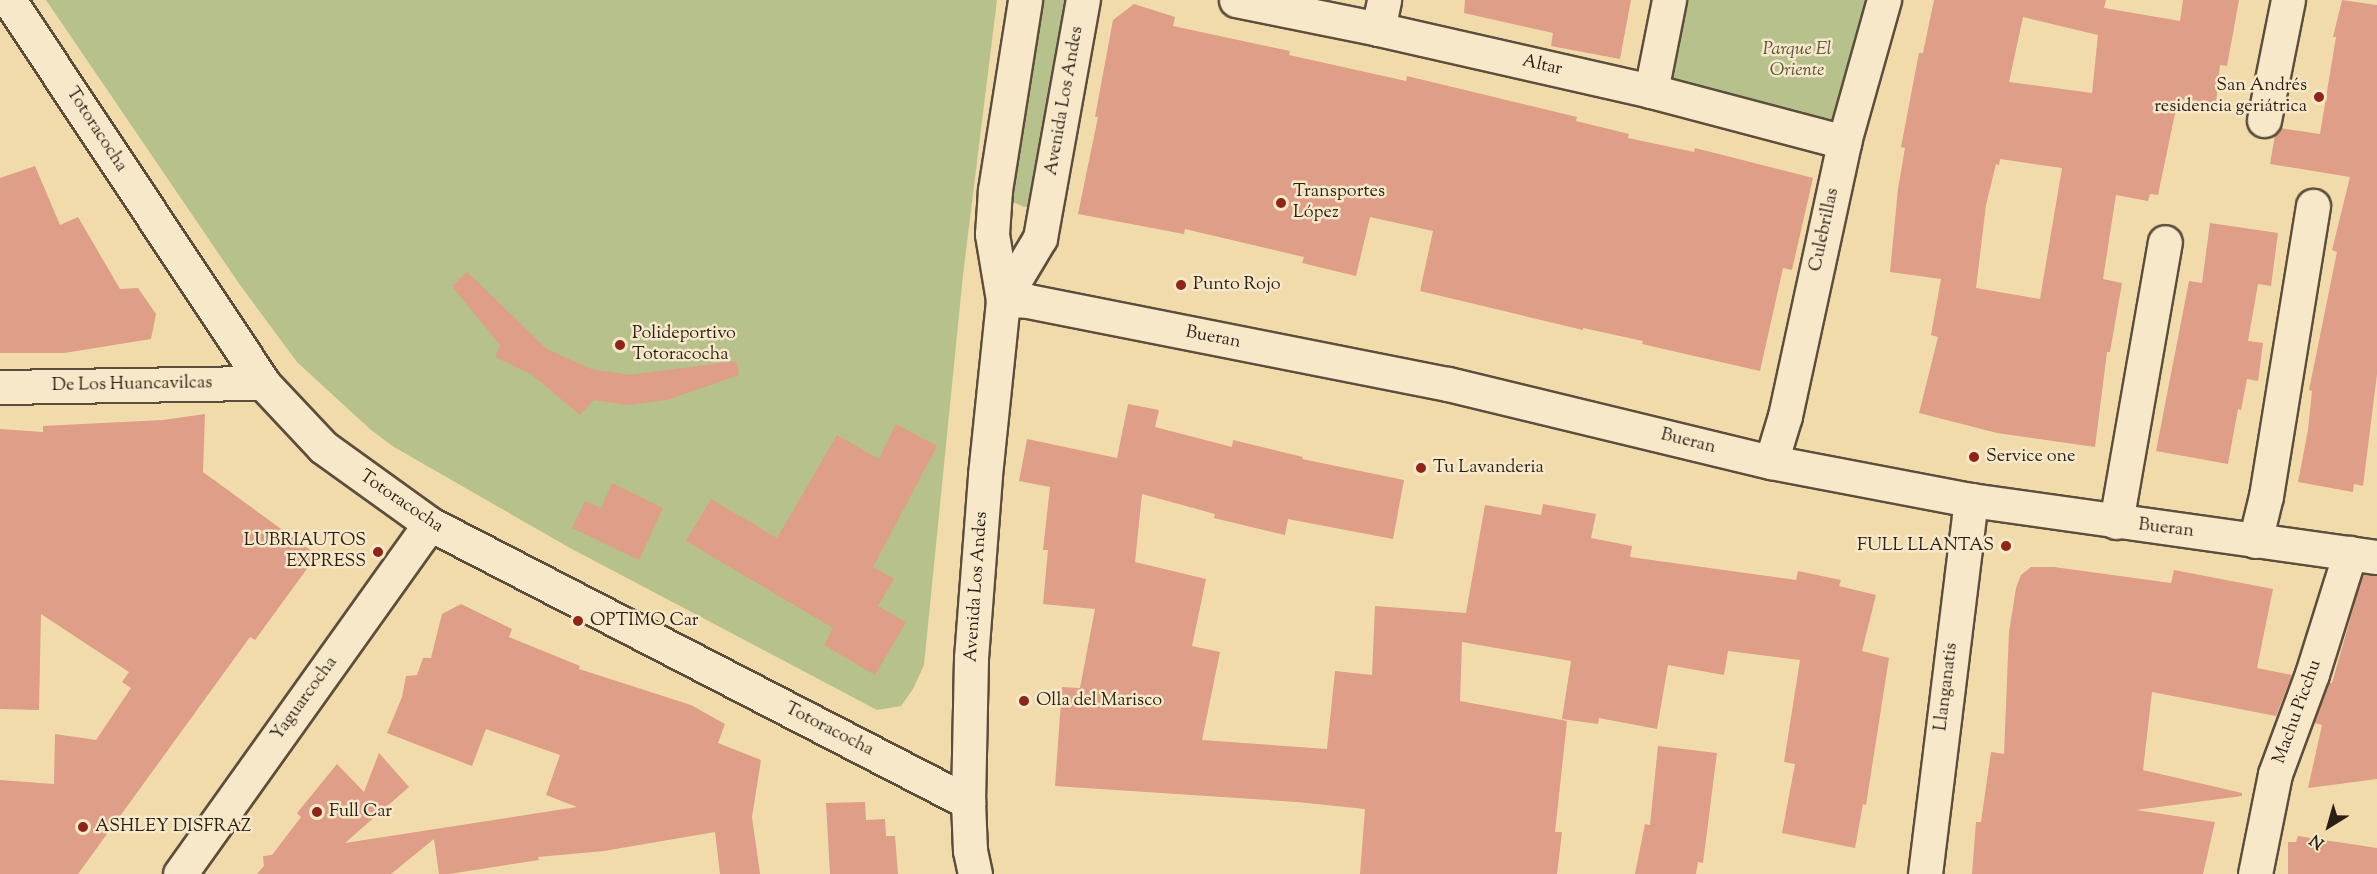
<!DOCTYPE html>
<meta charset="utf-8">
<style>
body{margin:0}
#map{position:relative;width:2377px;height:874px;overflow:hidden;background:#f1dbab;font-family:"Sorts Mill Goudy",serif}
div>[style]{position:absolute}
.green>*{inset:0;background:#b6c18c}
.building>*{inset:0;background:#de9e87}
.roads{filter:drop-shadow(2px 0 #5c4e3d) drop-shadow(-2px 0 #5c4e3d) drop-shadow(0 2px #5c4e3d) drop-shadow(0 -2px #5c4e3d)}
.street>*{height:33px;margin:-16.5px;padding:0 16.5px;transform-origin:16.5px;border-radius:16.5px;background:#f6e8c8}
.secondary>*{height:33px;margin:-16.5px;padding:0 16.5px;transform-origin:16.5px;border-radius:16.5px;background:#f6e8c8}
.dots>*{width:16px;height:16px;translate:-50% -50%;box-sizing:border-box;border:3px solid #f6e8c8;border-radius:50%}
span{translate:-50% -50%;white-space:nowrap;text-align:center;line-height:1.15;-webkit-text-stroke:5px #f6e8c8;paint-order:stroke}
.park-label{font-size:18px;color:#54503b;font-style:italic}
.street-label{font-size:18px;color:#2a1f18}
.poi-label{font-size:18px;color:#2a1f18}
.right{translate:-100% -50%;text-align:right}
.left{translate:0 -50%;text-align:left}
.north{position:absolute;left:2299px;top:796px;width:60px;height:60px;-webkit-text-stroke:4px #f6e8c8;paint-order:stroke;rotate:217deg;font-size:16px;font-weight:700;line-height:24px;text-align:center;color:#2a1f18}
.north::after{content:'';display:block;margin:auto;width:21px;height:27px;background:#2a1f18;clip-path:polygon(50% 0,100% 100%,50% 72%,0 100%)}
</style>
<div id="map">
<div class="green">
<div style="clip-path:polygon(46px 0,997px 0,963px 275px,924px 665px,913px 689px,901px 706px,877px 710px,570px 548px,394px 447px,371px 430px,297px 362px,240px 285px)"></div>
<div style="clip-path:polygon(1036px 0,1075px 0,1032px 206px,1024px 207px,1009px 200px)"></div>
<div style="clip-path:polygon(1675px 0,1875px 0,1838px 127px,1679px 94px,1659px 75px)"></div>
</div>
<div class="building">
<div style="clip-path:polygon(1465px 0,1631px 0,1620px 59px,1551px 46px,1553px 33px,1464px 13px)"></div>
<div style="clip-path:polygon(evenodd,1934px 0,2106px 0,2104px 8px,2180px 21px,2183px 0,2239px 0,2227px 66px,2220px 65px,2216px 103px,2178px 99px,2158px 195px,2150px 194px,2148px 201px,2116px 195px,2103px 279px,2122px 283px,2110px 352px,2107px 352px,2095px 447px,1997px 433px,1919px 413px,1938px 337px,1931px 335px,1941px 279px,1890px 272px,1898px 189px,1905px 148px,1901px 147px,1919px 53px,1923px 53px,1934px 0,2023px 17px,2098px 35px,2092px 93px,2009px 82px,2023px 17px,1934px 0,2000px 159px,2062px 168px,2040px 299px,1976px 288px,1986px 205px,1996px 164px,1999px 165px,2000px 159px)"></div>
<div style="clip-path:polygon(2342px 0,2377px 5px,2377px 374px,2363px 486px,2354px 484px,2353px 492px,2298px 482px,2308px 430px,2312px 391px,2309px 390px,2337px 252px,2332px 250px,2350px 177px,2270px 164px,2275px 135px,2280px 128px,2320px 134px,2336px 37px,2333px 37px)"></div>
<div style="clip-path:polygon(1134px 4px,1175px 17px,1173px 26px,1290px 51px,1289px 55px,1406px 81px,1407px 76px,1577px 117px,1576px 121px,1629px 134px,1628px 138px,1694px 152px,1695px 148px,1813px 178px,1792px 270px,1783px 268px,1760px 371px,1642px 344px,1643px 341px,1583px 328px,1583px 330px,1420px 291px,1433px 231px,1370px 217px,1356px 276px,1302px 263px,1304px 257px,1185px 229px,1184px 234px,1078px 214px,1098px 117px,1095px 117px,1113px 20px)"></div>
<div style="clip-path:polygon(35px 166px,60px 225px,78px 217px,120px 289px,138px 288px,156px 314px,151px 339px,64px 353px,0 353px,0 178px)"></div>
<div style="clip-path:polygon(2210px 223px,2278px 233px,2271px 286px,2258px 284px,2248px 341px,2263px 343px,2258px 381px,2247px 379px,2241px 410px,2238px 409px,2228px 464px,2156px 451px,2189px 281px,2202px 283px)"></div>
<div style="clip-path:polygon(467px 272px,547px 349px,591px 369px,629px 375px,736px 361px,739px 375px,667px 400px,628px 405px,594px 400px,580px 415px,531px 374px,495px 357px,500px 345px,452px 286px)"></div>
<div style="clip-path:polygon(1128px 404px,1159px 410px,1155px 427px,1232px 447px,1233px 440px,1303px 457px,1302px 459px,1404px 480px,1393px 539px,1288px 519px,1285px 535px,1214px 518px,1215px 514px,1142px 494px,1135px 562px,1206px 579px,1192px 646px,1220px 652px,1202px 740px,1327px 749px,1335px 671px,1372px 675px,1375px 606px,1466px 613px,1485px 505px,1541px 515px,1543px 504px,1596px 514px,1591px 538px,1632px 546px,1630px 557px,1796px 580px,1798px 571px,1841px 580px,1839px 586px,1876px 595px,1862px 651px,1889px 658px,1866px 805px,1863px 804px,1855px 848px,1782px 833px,1795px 764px,1784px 762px,1800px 660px,1728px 651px,1724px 675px,1668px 665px,1657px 729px,1599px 718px,1598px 724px,1562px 719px,1571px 661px,1462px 642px,1460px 701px,1567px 721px,1555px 832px,1562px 832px,1557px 874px,1360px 874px,1365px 809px,1297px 802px,1055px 786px,1062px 687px,1080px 688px,1095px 609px,1043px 604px,1048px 550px,1043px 550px,1050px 487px,1019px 481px,1027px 439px,1117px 458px)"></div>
<div style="clip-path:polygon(205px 414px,203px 472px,317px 555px,255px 640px,250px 637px,78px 874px,0 874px,0 780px,54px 784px,55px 734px,96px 740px,131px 688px,122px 682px,129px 672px,41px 614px,39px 710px,0 709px,0 429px,43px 432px,43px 426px,163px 420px)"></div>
<div style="clip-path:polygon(896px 424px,937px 446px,873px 567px,894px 579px,878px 606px,906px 622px,875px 675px,824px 645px,833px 628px,686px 541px,711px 499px,777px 538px,837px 435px,879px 459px)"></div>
<div style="clip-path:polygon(612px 483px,663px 508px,639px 560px,572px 528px,585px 501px,601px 508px)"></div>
<div style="clip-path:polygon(2031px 567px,2054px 567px,2171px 583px,2174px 570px,2273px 589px,2257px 668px,2292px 675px,2276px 716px,2152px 692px,2143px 770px,2242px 793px,2242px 796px,2136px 810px,2215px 822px,2203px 874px,1972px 874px,1976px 822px,1981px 822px,1991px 752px,2004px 754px,2009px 632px,2016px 588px,2021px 575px)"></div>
<div style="clip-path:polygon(2363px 574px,2377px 575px,2377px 779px,2308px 788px,2322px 725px,2314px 723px,2329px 683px,2332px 683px)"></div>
<div style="clip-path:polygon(461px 604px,512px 629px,509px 637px,580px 666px,579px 669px,691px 705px,725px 724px,718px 743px,761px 760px,752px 817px,760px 874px,720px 874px,715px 832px,604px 851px,538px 857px,539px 860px,449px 874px,439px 874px,434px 839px,391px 874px,257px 874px,264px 866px,263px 856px,272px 855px,301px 817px,297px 813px,337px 764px,364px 792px,379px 753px,409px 787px,345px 843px,577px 807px,546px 795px,560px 755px,486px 729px,472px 766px,387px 733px,402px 697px,406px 676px,417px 675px,423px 658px,431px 658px,442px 614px)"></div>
<div style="clip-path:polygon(1658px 746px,1717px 753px,1703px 863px,1698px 862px,1696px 874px,1635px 874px,1645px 824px,1650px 825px)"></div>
<div style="clip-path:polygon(865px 802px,866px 820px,885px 819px,886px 836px,895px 836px,898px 874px,830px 874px,826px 803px)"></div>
<div style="clip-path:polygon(2298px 836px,2377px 848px,2377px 874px,2288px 874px,2288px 842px,2296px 842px)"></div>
</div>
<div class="roads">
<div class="street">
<div style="left:9px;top:0;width:460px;rotate:56.4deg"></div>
<div style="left:263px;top:383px;width:88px;rotate:46.8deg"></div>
<div style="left:323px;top:447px;width:132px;rotate:35.7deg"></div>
<div style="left:430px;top:524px;width:606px;rotate:27.33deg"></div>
<div style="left:1236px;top:0;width:145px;rotate:11.5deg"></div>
<div style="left:1378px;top:29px;width:280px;rotate:12.8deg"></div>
<div style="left:1651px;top:91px;width:200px;rotate:14.8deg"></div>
<div style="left:1378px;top:29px;width:30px;rotate:-78deg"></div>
<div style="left:1651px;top:91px;width:93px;rotate:-78.8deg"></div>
<div style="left:2264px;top:120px;width:122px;rotate:-78.7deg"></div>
<div style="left:1003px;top:300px;width:25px;rotate:2deg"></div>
<div style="left:1028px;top:301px;width:428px;rotate:11.2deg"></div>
<div style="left:1448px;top:384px;width:332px;rotate:13.6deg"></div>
<div style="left:1771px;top:462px;width:204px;rotate:10.8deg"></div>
<div style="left:1971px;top:500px;width:410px;rotate:8deg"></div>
<div style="left:0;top:387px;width:263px;rotate:-0.9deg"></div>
<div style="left:1771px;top:462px;width:48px;rotate:-73.1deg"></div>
<div style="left:1785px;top:416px;width:280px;rotate:-77.8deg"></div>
<div style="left:1844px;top:142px;width:148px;rotate:-74.3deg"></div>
<div style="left:2116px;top:522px;width:284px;rotate:-80.1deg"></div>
<div style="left:2255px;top:541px;width:46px;rotate:-76.3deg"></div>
<div style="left:2266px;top:496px;width:294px;rotate:-80.8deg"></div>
<div style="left:180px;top:874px;width:430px;rotate:-54.5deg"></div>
<div style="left:1925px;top:874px;width:377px;rotate:-83deg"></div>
<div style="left:2255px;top:874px;width:102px;rotate:-78.7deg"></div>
<div style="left:2275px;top:774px;width:107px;rotate:-69.7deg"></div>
<div style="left:2312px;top:674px;width:127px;rotate:-72.6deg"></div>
</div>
<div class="secondary">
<div style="left:1003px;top:300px;width:72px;rotate:-59.2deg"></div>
<div style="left:1040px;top:238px;width:242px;rotate:-79.8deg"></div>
<div style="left:975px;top:874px;width:24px;rotate:-102deg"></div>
<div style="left:970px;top:851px;width:49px;rotate:-92.3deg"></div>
<div style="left:968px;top:802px;width:144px;rotate:-88.8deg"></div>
<div style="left:971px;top:658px;width:184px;rotate:-85.6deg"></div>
<div style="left:985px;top:475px;width:176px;rotate:-84.1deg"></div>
<div style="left:1003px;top:300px;width:67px;rotate:-99.5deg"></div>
<div style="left:992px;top:234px;width:44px;rotate:-86.1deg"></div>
<div style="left:995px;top:190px;width:192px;rotate:-81deg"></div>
</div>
</div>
<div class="dots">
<div style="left:2319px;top:97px;background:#8f2418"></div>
<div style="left:1281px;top:203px;background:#8f2418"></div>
<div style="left:1181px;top:285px;background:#8f2418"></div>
<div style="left:620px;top:345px;background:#8f2418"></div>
<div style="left:1974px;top:457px;background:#8f2418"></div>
<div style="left:1421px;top:468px;background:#8f2418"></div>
<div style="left:2006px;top:546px;background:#8f2418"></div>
<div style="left:378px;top:552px;background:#8f2418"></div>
<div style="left:578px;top:621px;background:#8f2418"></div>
<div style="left:1024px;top:701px;background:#8f2418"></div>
<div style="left:317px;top:812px;background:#8f2418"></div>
<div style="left:83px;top:827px;background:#8f2418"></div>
</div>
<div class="park-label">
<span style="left:1797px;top:61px">Parque El<br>Oriente</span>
</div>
<div class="street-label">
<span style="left:1542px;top:66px;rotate:13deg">Altar</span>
<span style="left:1065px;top:101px;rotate:-80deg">Avenida Los Andes</span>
<span style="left:96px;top:130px;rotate:57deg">Totoracocha</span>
<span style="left:1825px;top:230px;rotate:-78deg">Culebrillas</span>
<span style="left:1213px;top:338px;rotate:11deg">Bueran</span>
<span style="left:132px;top:385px;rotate:-1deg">De Los Huancavilcas</span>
<span style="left:1688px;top:442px;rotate:14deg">Bueran</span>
<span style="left:401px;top:502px;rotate:34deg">Totoracocha</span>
<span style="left:2166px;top:529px;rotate:7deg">Bueran</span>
<span style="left:977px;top:587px;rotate:-86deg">Avenida Los Andes</span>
<span style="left:1947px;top:687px;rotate:-83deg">Llanganatis</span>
<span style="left:305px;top:699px;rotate:-54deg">Yaguarcocha</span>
<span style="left:2298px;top:712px;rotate:-70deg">Machu Picchu</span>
<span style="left:829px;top:730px;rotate:27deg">Totoracocha</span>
</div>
<div class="poi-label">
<span class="right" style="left:2307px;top:97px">San Andrés<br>residencia geriátrica</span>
<span class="left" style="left:1293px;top:203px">Transportes<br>López</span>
<span class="left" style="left:1193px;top:285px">Punto Rojo</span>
<span class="left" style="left:632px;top:345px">Polideportivo<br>Totoracocha</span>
<span class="left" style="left:1986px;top:457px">Service one</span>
<span class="left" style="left:1433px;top:468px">Tu Lavanderia</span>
<span class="right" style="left:366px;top:552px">LUBRIAUTOS<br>EXPRESS</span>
<span class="right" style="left:1994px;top:546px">FULL LLANTAS</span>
<span class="left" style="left:590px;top:621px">OPTIMO Car</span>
<span class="left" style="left:1036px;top:701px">Olla del Marisco</span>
<span class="left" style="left:329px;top:812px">Full Car</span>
<span class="left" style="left:95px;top:827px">ASHLEY DISFRAZ</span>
</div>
<div class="north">N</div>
</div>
